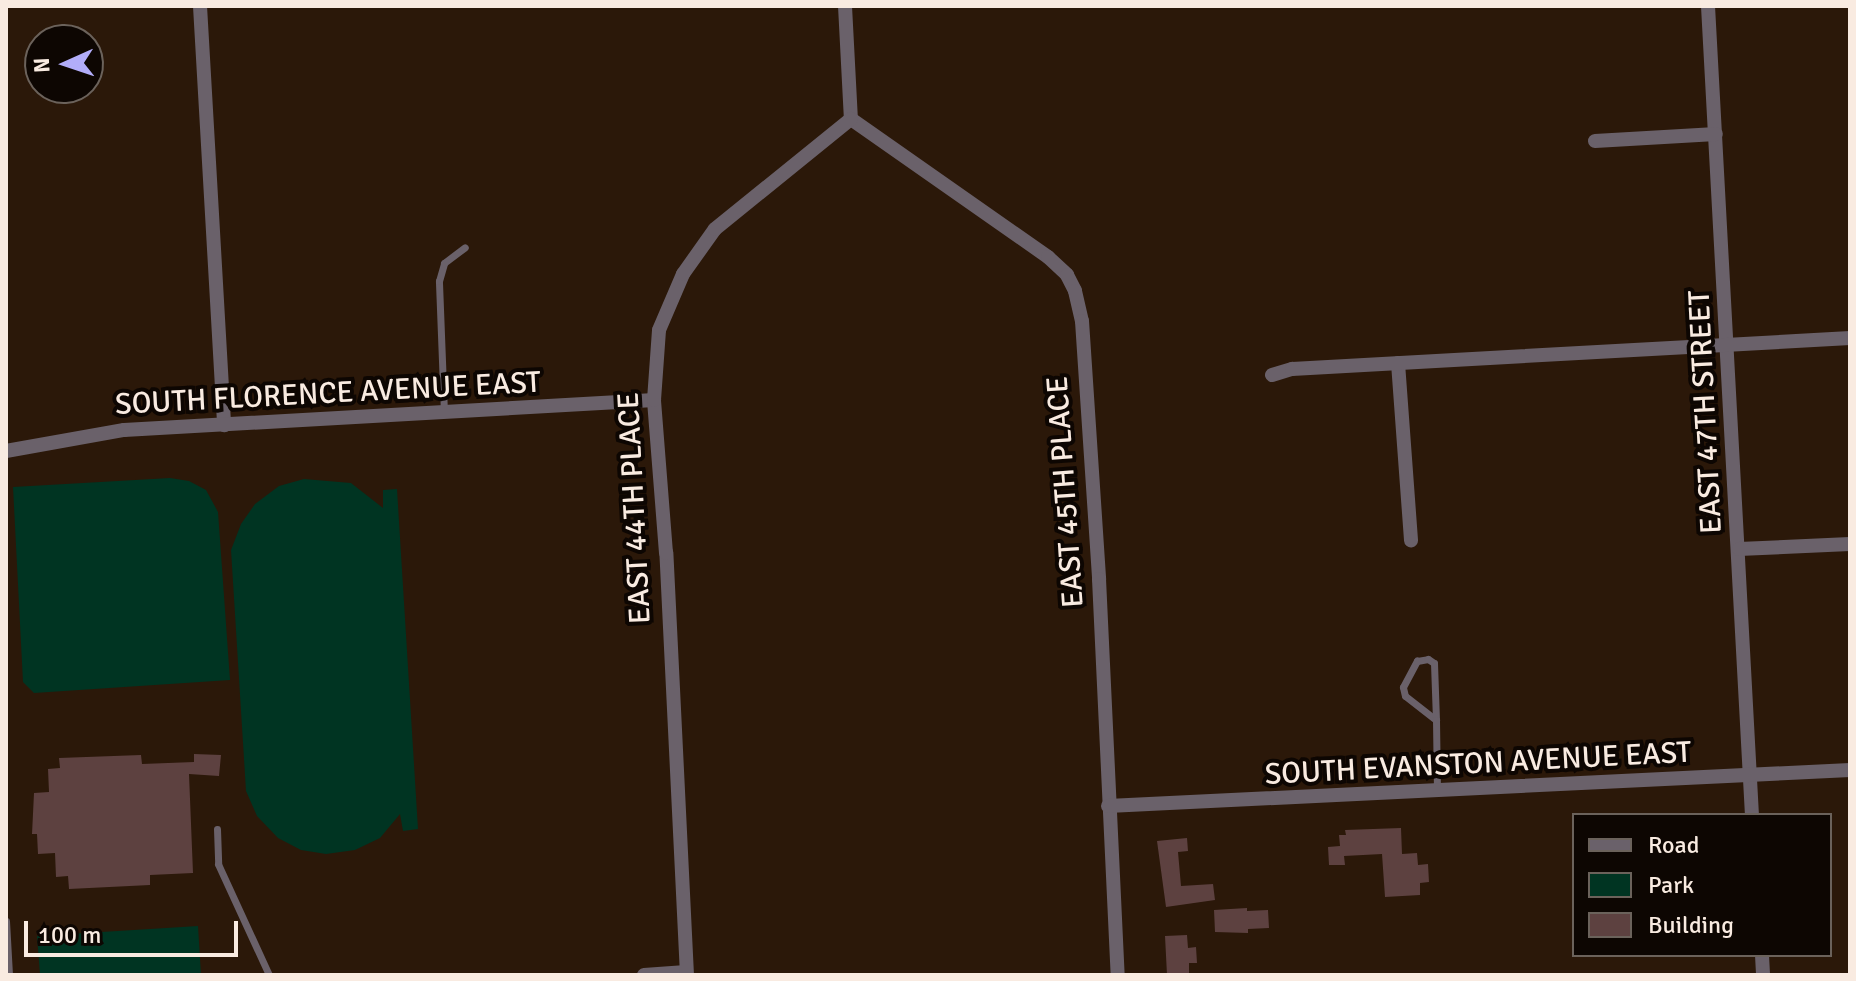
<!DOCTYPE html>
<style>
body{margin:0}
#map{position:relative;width:1856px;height:981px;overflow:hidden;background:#2b1809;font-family:Signika,sans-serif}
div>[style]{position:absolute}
.green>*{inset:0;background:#003422}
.building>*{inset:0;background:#5d4140}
.service>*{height:7px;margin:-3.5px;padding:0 3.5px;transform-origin:3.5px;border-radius:3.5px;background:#6a616a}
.minor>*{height:14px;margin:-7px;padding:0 7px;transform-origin:7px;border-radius:7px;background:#6a616a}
span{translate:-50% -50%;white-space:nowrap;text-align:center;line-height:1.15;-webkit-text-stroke:8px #0d0602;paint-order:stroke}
.street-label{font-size:30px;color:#f9ebe1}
.frame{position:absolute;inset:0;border:8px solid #f9ebe1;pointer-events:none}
.legend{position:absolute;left:1572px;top:813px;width:260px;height:144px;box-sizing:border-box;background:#0d0602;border:2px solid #6b625b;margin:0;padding:10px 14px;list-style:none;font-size:24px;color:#f9ebe1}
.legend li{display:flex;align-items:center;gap:16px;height:40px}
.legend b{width:40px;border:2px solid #6b625b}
.north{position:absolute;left:24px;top:24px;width:80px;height:80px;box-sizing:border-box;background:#0d0602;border:2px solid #6b625b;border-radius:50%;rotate:267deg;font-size:22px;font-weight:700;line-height:32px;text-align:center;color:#f9ebe1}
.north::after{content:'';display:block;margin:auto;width:28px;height:36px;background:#b2adf9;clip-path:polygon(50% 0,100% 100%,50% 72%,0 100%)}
.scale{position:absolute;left:24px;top:921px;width:214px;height:36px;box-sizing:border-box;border:4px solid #f9ebe1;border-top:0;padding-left:10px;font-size:24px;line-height:28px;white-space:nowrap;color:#f9ebe1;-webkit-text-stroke:6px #0d0602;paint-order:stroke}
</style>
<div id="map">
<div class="green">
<div style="clip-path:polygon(170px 478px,189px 481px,206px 490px,218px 512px,230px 680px,34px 693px,23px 682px,13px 487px)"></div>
<div style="clip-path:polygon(304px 479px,351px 483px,383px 508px,383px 490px,397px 489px,418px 829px,403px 831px,400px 814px,380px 838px,355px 850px,326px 854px,301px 850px,278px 838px,257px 816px,246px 791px,231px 550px,241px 524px,255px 504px,279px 486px)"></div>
<div style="clip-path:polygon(198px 926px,201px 975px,40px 975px,37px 936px)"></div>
</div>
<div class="building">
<div style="clip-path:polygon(194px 754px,221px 755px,219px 776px,189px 774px,193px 873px,150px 875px,150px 885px,69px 889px,68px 876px,56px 877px,55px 853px,38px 854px,37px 834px,32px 834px,34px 793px,49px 792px,48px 769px,60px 768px,59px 758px,141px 755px,142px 764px,194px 762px)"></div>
<div style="clip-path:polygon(1401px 828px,1402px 854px,1417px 853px,1418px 865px,1428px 864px,1429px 882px,1420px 883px,1420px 895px,1385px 897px,1382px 854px,1344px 856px,1345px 865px,1329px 865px,1328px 847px,1340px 846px,1339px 835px,1346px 835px,1345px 830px)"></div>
<div style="clip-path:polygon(1187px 838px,1188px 851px,1178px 852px,1181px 886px,1213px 884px,1215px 900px,1166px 907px,1157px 841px)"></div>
<div style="clip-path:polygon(1247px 908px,1247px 911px,1268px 910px,1269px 928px,1248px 929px,1248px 933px,1215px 932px,1214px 910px)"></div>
<div style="clip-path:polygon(1187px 935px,1188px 948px,1196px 947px,1197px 963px,1189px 963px,1189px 975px,1167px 975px,1165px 936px)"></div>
</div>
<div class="service">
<div style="left:444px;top:413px;width:132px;rotate:-92.2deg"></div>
<div style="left:439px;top:281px;width:19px;rotate:-74deg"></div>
<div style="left:444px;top:263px;width:26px;rotate:-37deg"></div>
<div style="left:1436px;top:720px;width:39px;rotate:-142deg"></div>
<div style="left:1405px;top:696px;width:9px;rotate:-103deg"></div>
<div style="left:1403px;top:687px;width:30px;rotate:-62deg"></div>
<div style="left:1417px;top:661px;width:11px;rotate:-10deg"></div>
<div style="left:1428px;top:659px;width:7px;rotate:34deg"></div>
<div style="left:1434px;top:663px;width:57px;rotate:88deg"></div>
<div style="left:1436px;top:720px;width:71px;rotate:89.2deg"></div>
<div style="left:217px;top:829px;width:35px;rotate:88deg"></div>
<div style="left:218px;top:864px;width:122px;rotate:65.3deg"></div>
<div style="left:6px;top:921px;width:54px;rotate:86.8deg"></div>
</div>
<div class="minor">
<div style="left:200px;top:6px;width:420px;rotate:86.7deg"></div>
<div style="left:845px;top:6px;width:113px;rotate:87deg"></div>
<div style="left:1708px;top:6px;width:810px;rotate:86.89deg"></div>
<div style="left:851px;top:119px;width:241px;rotate:35deg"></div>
<div style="left:1048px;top:257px;width:26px;rotate:43deg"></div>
<div style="left:1067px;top:275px;width:18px;rotate:63deg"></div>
<div style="left:1075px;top:291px;width:31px;rotate:77deg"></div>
<div style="left:1082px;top:321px;width:259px;rotate:86.2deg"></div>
<div style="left:1099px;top:579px;width:396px;rotate:87.3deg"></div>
<div style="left:1595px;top:141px;width:121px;rotate:-3.3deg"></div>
<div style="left:1398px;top:363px;width:178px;rotate:85.8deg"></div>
<div style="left:1272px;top:375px;width:21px;rotate:-17deg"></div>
<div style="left:1292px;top:369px;width:559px;rotate:-3.18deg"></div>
<div style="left:6px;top:451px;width:120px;rotate:-10.1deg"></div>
<div style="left:124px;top:430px;width:531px;rotate:-3.24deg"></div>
<div style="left:1739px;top:549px;width:111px;rotate:-2.6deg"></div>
<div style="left:1108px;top:806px;width:743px;rotate:-2.78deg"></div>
<div style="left:1762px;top:955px;width:20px;rotate:87deg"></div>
<div style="left:644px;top:975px;width:42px;rotate:-4.1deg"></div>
<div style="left:687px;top:975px;width:423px;rotate:-92.8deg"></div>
<div style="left:666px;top:553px;width:153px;rotate:-94.5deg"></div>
<div style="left:654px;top:400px;width:70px;rotate:-85.9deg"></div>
<div style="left:659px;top:330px;width:61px;rotate:-66.8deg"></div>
<div style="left:683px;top:274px;width:55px;rotate:-54.6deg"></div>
<div style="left:715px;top:229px;width:175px;rotate:-39deg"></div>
</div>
<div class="street-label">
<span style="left:328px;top:394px;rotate:-3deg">SOUTH FLORENCE AVENUE EAST</span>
<span style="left:1706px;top:412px;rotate:-93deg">EAST 47TH STREET</span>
<span style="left:1066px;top:492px;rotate:-94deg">EAST 45TH PLACE</span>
<span style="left:635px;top:508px;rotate:-93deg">EAST 44TH PLACE</span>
<span style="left:1478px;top:764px;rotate:-3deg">SOUTH EVANSTON AVENUE EAST</span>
</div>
<div class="frame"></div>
<ul class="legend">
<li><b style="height:10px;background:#6a616a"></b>Road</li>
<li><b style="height:22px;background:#003422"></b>Park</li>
<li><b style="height:22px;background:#5d4140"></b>Building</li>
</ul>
<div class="north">N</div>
<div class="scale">100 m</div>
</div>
